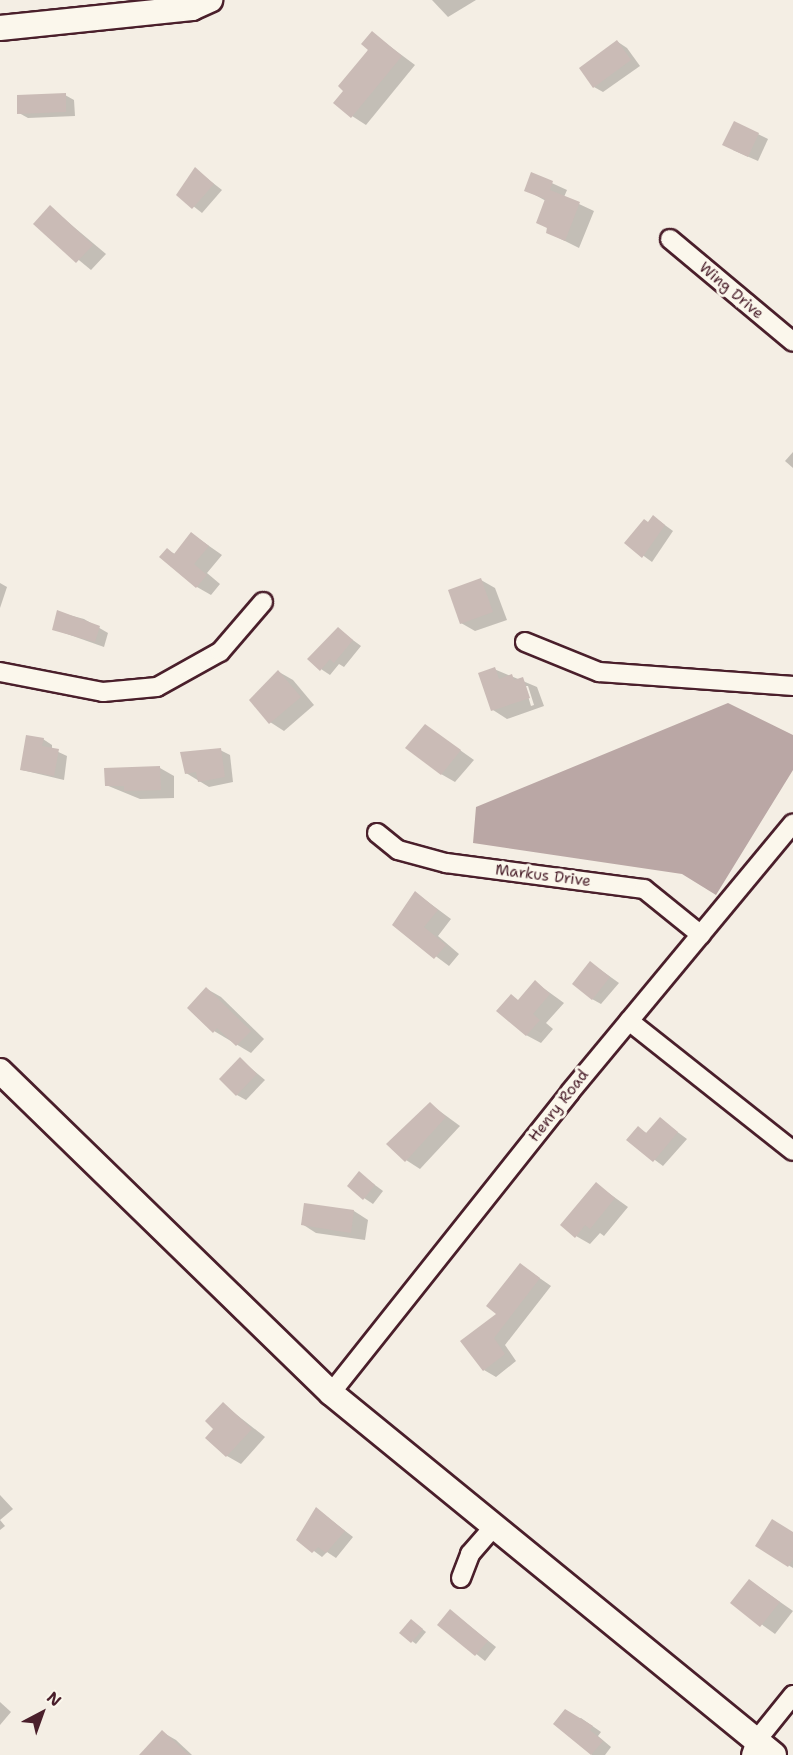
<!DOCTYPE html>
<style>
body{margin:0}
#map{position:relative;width:793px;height:1755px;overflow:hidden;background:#f4eee4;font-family:"Shantell Sans",sans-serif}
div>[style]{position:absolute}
.water>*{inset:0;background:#baa7a5}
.shadow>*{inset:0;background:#0003}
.building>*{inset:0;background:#cabbb6}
.roads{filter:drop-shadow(2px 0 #4a1f2b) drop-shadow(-2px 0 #4a1f2b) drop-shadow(0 2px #4a1f2b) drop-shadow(0 -2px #4a1f2b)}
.minor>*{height:18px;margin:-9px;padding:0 9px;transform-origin:9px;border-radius:9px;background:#fbf7ec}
.major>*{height:24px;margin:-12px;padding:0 12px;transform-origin:12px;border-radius:12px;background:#fbf7ec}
span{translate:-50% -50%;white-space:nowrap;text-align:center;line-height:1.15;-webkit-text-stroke:6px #fbf7ec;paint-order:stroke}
.street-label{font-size:15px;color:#4a1f2b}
.north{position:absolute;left:12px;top:1683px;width:60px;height:60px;-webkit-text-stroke:4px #fbf7ec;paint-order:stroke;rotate:41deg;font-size:16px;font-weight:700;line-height:24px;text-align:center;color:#4a1f2b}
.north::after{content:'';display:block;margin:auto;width:21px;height:27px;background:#4a1f2b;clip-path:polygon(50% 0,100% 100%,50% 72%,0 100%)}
</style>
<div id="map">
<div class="water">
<div style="clip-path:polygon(728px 703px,793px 735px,793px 770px,716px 895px,682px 874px,473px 843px,476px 807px)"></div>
</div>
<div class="shadow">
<div style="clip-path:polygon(432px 0,476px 0,448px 17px)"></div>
<div style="clip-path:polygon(372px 33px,415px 65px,366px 125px,352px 116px)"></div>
<div style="clip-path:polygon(618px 42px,627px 48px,640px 66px,603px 92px,594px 87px)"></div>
<div style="clip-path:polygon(65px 95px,74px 100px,75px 116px,28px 118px,19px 113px)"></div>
<div style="clip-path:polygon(735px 123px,768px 139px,758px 161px,733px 150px)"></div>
<div style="clip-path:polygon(195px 169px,222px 190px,202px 213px,178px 194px)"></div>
<div style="clip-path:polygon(532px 174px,567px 190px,564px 197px,594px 211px,579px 248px,547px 232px,546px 201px,526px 190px)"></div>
<div style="clip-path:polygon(50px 207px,106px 254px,91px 270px,35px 224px)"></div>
<div style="clip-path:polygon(793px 452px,793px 468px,785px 461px)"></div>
<div style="clip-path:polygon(654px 517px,673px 531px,652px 562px,626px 543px)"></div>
<div style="clip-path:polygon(192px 534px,222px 555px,207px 573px,220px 584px,211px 595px,197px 587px,167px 550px,175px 554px)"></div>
<div style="clip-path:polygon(481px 580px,495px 588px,507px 620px,475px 631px,461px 623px)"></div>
<div style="clip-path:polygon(0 583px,7px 587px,0 608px)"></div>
<div style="clip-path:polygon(58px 612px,84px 619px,108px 633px,104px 647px,53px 629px)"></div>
<div style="clip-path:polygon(338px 629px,361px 646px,344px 667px,339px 664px,330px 675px,321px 669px)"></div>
<div style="clip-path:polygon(evenodd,494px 669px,537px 687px,544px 706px,507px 719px,493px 710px,494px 669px,525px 686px,528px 686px,534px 705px,531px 706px,525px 686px)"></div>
<div style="clip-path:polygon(279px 672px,293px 680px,314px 705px,284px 731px,270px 722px)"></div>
<div style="clip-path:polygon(426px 726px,474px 760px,455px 782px,441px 774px)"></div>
<div style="clip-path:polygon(43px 739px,52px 745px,52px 749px,67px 756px,64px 780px,22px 770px)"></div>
<div style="clip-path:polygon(220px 750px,230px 755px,233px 782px,209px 787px,186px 773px)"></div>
<div style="clip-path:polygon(160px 768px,174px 776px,174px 798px,140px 799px,106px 785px)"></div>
<div style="clip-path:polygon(416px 893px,451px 919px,438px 936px,459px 954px,449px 966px,394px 925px)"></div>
<div style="clip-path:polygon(591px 963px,619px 983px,601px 1004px,592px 999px)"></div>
<div style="clip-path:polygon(535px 982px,564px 1003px,546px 1023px,553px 1029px,541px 1043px,526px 1035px,519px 1001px)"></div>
<div style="clip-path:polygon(207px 989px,221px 997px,264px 1039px,251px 1053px,214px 1031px)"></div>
<div style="clip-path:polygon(240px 1059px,265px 1080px,246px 1100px,237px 1095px)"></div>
<div style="clip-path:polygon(430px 1104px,460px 1126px,420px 1169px,406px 1160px)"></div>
<div style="clip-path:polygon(660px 1119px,687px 1139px,663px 1166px,628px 1140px,638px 1128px,648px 1134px)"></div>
<div style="clip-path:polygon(359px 1173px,383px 1191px,373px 1204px,364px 1198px)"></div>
<div style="clip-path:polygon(596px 1184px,628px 1207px,604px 1236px,600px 1233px,590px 1244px,576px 1236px)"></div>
<div style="clip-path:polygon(354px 1211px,368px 1220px,365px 1240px,316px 1233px,302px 1224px)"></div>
<div style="clip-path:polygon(521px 1265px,551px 1286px,505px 1345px,516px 1361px,496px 1377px,484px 1370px,498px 1314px)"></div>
<div style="clip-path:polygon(223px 1404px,265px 1437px,241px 1464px,227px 1456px,215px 1428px)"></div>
<div style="clip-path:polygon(0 1495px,13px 1509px,0 1520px)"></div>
<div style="clip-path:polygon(317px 1509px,353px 1537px,336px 1558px,327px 1552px,322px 1557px,298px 1539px)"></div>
<div style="clip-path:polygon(0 1520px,5px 1526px,0 1530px)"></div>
<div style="clip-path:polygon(793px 1533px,793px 1568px,757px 1546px)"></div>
<div style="clip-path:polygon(750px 1581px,793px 1611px,775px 1634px,732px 1603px)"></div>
<div style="clip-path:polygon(451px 1611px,496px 1647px,485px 1661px,439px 1624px)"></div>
<div style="clip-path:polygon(415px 1623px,426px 1632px,416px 1644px,412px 1641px)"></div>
<div style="clip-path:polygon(0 1702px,11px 1712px,0 1725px)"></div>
<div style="clip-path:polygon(581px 1718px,601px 1732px,598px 1736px,611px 1747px,605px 1755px,592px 1755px,555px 1724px)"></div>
<div style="clip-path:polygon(162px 1732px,176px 1740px,192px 1755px,141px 1755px)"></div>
</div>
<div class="building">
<div style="clip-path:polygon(372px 31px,402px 56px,351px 118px,333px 103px,343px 91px,338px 86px,368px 50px,361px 44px)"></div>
<div style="clip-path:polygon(617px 40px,631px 60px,593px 88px,579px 68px)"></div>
<div style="clip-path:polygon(66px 93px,66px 112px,17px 114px,17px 95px)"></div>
<div style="clip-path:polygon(734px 121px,759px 133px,748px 157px,722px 145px)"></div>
<div style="clip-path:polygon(195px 167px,214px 184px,192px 209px,176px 195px)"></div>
<div style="clip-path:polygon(531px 172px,553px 181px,550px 190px,580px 202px,565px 241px,546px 233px,547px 228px,536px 223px,545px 199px,524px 191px)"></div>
<div style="clip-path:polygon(50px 205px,93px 245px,76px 263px,33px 224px)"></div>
<div style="clip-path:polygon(653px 515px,665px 525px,642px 558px,624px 543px,644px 519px,648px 522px)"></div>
<div style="clip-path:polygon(191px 532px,209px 546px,194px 564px,207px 575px,196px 588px,159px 557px,167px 548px,174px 554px)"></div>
<div style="clip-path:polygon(481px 578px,493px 612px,460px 624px,448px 590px)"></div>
<div style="clip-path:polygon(57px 610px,100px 626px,95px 642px,52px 630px)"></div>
<div style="clip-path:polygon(338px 627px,353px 640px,334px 663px,330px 659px,320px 671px,307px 659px)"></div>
<div style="clip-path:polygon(495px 667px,499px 679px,512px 674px,514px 680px,523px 677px,530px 698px,491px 711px,478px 673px)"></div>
<div style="clip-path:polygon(278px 670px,301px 697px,269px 724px,249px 700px)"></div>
<div style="clip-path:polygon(425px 724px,461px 750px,441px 775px,405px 748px)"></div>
<div style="clip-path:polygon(26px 735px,44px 738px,42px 746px,59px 749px,54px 776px,20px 770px)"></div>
<div style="clip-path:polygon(221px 748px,225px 777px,198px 782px,196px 772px,185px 774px,180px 752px)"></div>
<div style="clip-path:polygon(160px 766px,161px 790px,124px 791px,124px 786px,105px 786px,104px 768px)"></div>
<div style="clip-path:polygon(415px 891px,438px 910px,424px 927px,446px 945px,434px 959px,392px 925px)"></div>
<div style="clip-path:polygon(590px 961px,610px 977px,592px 1000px,572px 984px)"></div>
<div style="clip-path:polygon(535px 980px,550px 994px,533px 1014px,540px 1020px,526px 1036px,496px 1011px,511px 994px,518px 1000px)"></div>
<div style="clip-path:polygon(206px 987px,251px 1031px,236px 1046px,217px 1028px,213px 1033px,187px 1008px)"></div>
<div style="clip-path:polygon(240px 1057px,257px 1074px,236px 1096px,219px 1079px)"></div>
<div style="clip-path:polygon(430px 1102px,446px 1117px,405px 1162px,386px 1144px)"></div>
<div style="clip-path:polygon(660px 1117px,678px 1132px,653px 1162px,626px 1140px,638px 1126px,646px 1133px)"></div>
<div style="clip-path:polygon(359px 1171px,375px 1185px,363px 1200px,347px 1186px)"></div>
<div style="clip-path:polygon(596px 1182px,615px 1198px,590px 1229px,585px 1225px,575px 1238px,560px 1225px)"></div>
<div style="clip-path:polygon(304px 1203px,354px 1210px,351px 1233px,301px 1225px)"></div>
<div style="clip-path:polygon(520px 1263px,540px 1278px,494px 1338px,505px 1354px,483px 1371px,460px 1341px,496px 1314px,486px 1306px)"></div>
<div style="clip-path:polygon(223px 1402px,252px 1429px,226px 1457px,205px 1438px,213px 1429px,205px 1421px)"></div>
<div style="clip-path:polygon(316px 1507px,345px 1531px,326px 1553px,318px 1547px,312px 1553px,296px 1540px)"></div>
<div style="clip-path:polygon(772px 1519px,793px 1532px,793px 1559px,788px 1567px,755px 1546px)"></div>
<div style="clip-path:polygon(749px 1579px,780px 1602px,760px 1627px,730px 1603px)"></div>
<div style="clip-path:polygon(450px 1609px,488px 1641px,475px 1656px,437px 1625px)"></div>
<div style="clip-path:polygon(411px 1619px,423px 1629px,411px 1643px,399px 1633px)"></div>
<div style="clip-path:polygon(565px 1709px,593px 1726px,590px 1730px,603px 1741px,591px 1755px,553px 1724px)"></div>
<div style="clip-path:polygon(162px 1730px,189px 1755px,139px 1755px)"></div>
</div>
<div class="roads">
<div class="minor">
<div style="left:670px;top:239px;width:160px;rotate:39.9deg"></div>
<div style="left:525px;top:642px;width:80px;rotate:22.1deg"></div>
<div style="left:599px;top:672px;width:195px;rotate:4.1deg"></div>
<div style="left:0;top:672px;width:105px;rotate:11deg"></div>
<div style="left:103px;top:692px;width:54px;rotate:-5.3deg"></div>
<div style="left:157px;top:687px;width:72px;rotate:-29.1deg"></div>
<div style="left:220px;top:652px;width:66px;rotate:-49.3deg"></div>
<div style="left:377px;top:833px;width:27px;rotate:39deg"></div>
<div style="left:398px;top:850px;width:50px;rotate:15.2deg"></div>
<div style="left:446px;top:863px;width:200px;rotate:7.5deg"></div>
<div style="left:644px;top:889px;width:73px;rotate:38.9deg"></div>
<div style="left:629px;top:1021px;width:209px;rotate:38.4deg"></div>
<div style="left:331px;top:1393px;width:384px;rotate:-51.5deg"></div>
<div style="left:570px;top:1092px;width:349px;rotate:-50.3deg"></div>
<div style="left:461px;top:1578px;width:26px;rotate:-69deg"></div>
<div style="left:470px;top:1554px;width:33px;rotate:-49deg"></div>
<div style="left:751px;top:1755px;width:15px;rotate:-70deg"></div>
<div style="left:756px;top:1741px;width:59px;rotate:-51.2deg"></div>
</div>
<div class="major">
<div style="left:0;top:28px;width:193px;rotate:-5.9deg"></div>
<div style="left:192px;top:8px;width:20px;rotate:-24deg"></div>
<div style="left:0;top:1071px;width:462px;rotate:44.2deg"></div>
<div style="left:331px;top:1393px;width:572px;rotate:39.25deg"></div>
</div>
</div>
<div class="street-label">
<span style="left:731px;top:291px;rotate:40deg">Wing Drive</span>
<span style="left:543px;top:876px;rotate:7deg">Markus Drive</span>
<span style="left:559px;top:1106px;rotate:-52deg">Henry Road</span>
</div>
<div class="north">N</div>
</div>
